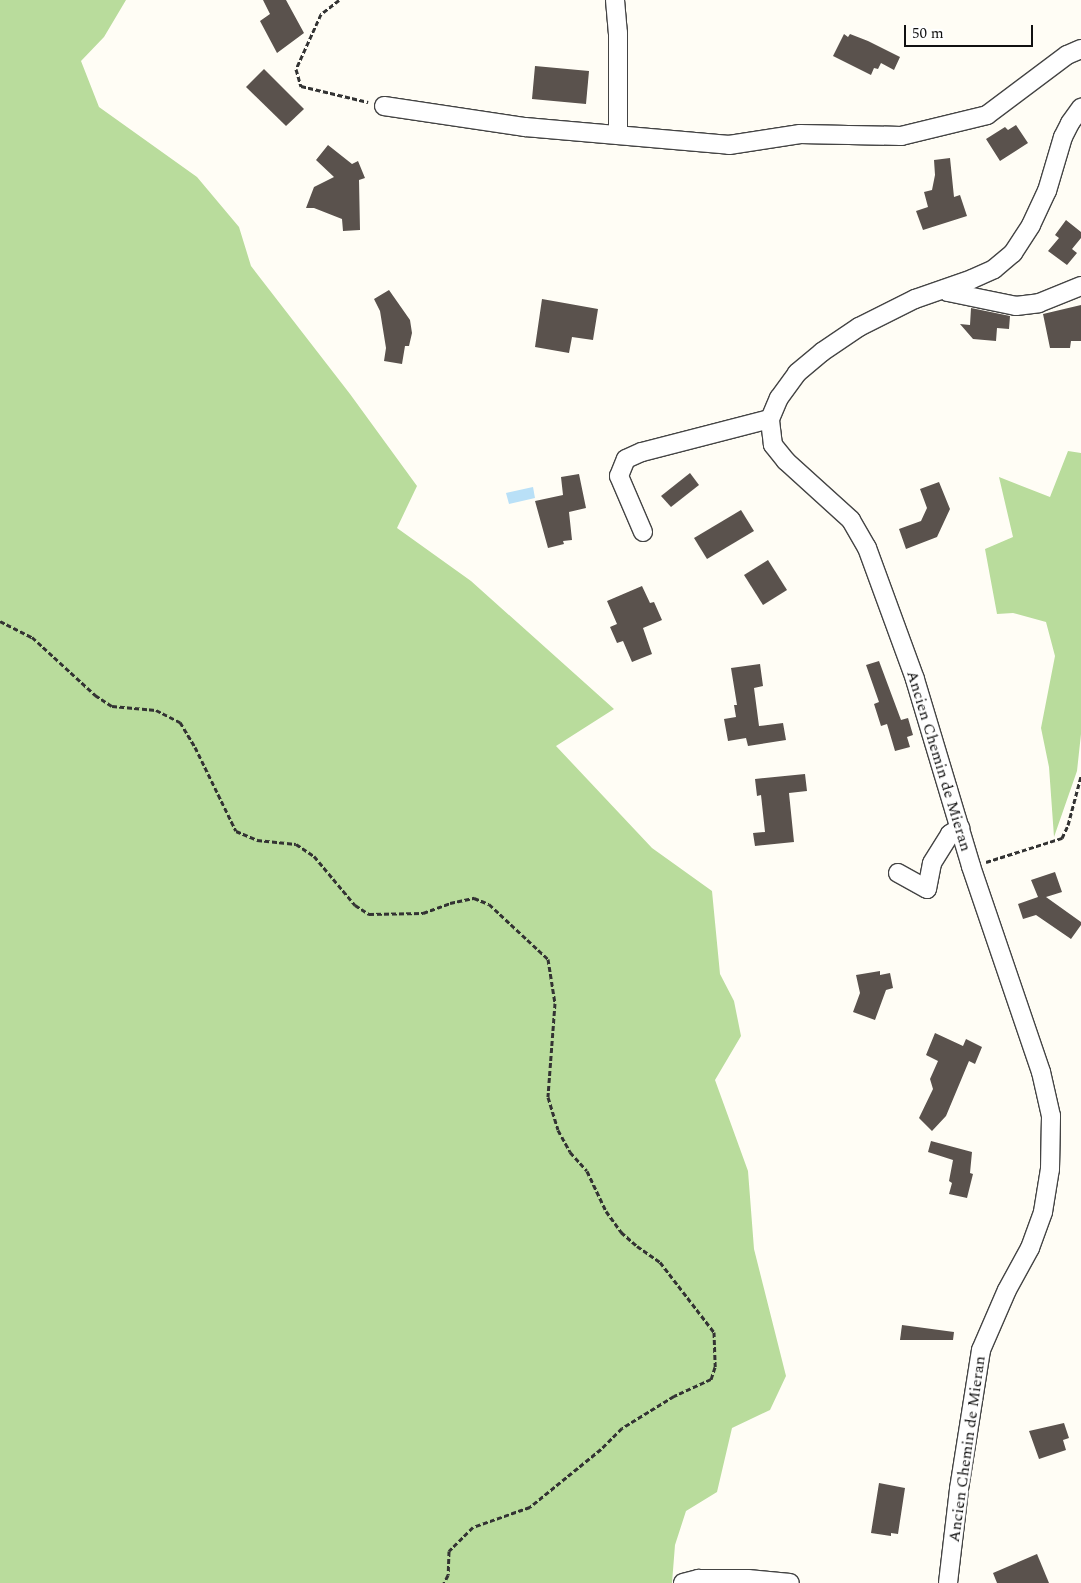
<!DOCTYPE html>
<style>
body{margin:0}
#map{position:relative;width:1081px;height:1583px;overflow:hidden;background:#fffdf5;font-family:Spectral,serif}
div>[style]{position:absolute}
.forest>*{inset:0;background:#b9dc9c}
.water>*{inset:0;background:#b9e0f7}
.building>*{inset:0;background:#5a524d}
.path>*{height:3px;margin-top:-1.5px;transform-origin:0;background:repeating-linear-gradient(90deg,#333 0 5px,transparent 0 7.5px)}
.roads{filter:drop-shadow(1px 0 #444) drop-shadow(-1px 0 #444) drop-shadow(0 1px #444) drop-shadow(0 -1px #444)}
.minor>*{height:18px;margin:-9px;padding:0 9px;transform-origin:9px;border-radius:9px;background:#fff}
span{translate:-50% -50%;white-space:nowrap;text-align:center;line-height:1.15;-webkit-text-stroke:5px #fff;paint-order:stroke}
.street-label{font-size:16px;color:#111}
.scale{position:absolute;left:904px;top:25px;width:129px;height:22px;box-sizing:border-box;border:2px solid #111;border-top:0;padding-left:6px;font-size:15px;line-height:18px;white-space:nowrap;color:#111;-webkit-text-stroke:4px #fff;paint-order:stroke}
</style>
<div id="map">
<div class="forest">
<div style="clip-path:polygon(0 0,126px 0,104px 37px,81px 61px,99px 107px,197px 177px,239px 227px,251px 266px,350px 394px,417px 486px,397px 528px,471px 581px,614px 709px,556px 746px,652px 848px,712px 891px,720px 974px,734px 1001px,741px 1036px,715px 1080px,748px 1171px,754px 1249px,786px 1376px,770px 1410px,732px 1428px,717px 1492px,686px 1511px,675px 1545px,672px 1583px,0 1583px)"></div>
<div style="clip-path:polygon(1068px 451px,1081px 453px,1081px 734px,1077px 771px,1054px 837px,1049px 767px,1041px 728px,1055px 656px,1046px 622px,1013px 613px,997px 614px,985px 549px,1013px 537px,999px 477px,1050px 497px)"></div>
</div>
<div class="water">
<div style="clip-path:polygon(533px 487px,535px 498px,509px 504px,506px 493px)"></div>
</div>
<div class="building">
<div style="clip-path:polygon(263px 0,286px 0,304px 33px,277px 53px,260px 21px,270px 14px)"></div>
<div style="clip-path:polygon(844px 34px,848px 37px,850px 34px,868px 41px,900px 57px,894px 70px,881px 63px,878px 69px,874px 68px,871px 75px,833px 56px)"></div>
<div style="clip-path:polygon(535px 66px,589px 71px,586px 104px,532px 99px)"></div>
<div style="clip-path:polygon(264px 69px,304px 109px,286px 126px,246px 87px)"></div>
<div style="clip-path:polygon(1016px 125px,1028px 143px,1000px 161px,986px 139px,1005px 127px,1008px 130px)"></div>
<div style="clip-path:polygon(328px 145px,352px 164px,358px 161px,365px 178px,359px 180px,360px 230px,343px 231px,342px 219px,314px 208px,306px 208px,314px 187px,334px 177px,316px 160px)"></div>
<div style="clip-path:polygon(950px 158px,954px 197px,960px 195px,967px 216px,923px 230px,916px 211px,928px 207px,924px 192px,932px 190px,935px 175px,934px 160px)"></div>
<div style="clip-path:polygon(1066px 220px,1081px 232px,1081px 238px,1072px 249px,1077px 253px,1067px 265px,1048px 251px,1059px 238px,1055px 235px)"></div>
<div style="clip-path:polygon(389px 290px,410px 320px,412px 333px,409px 346px,405px 346px,402px 364px,384px 361px,386px 348px,380px 311px,374px 299px)"></div>
<div style="clip-path:polygon(542px 299px,598px 309px,593px 340px,572px 337px,569px 353px,535px 347px)"></div>
<div style="clip-path:polygon(1081px 305px,1081px 341px,1071px 341px,1070px 348px,1050px 348px,1043px 314px)"></div>
<div style="clip-path:polygon(971px 308px,1010px 316px,1009px 329px,997px 328px,996px 341px,973px 339px,960px 324px,970px 325px)"></div>
<div style="clip-path:polygon(690px 473px,699px 485px,671px 507px,661px 496px)"></div>
<div style="clip-path:polygon(579px 474px,586px 508px,569px 512px,572px 540px,563px 541px,564px 544px,548px 548px,535px 501px,563px 495px,561px 477px)"></div>
<div style="clip-path:polygon(939px 482px,950px 509px,937px 537px,906px 549px,899px 529px,921px 521px,927px 508px,920px 489px)"></div>
<div style="clip-path:polygon(741px 510px,754px 531px,707px 559px,694px 538px)"></div>
<div style="clip-path:polygon(768px 560px,787px 590px,763px 605px,744px 575px)"></div>
<div style="clip-path:polygon(642px 586px,650px 603px,654px 602px,662px 620px,643px 628px,652px 654px,632px 662px,623px 641px,617px 643px,610px 627px,617px 624px,607px 601px)"></div>
<div style="clip-path:polygon(879px 661px,901px 720px,908px 718px,913px 735px,907px 737px,910px 747px,895px 751px,887px 724px,881px 726px,874px 704px,879px 702px,866px 665px)"></div>
<div style="clip-path:polygon(760px 664px,763px 686px,754px 688px,759px 726px,783px 723px,786px 740px,748px 746px,746px 738px,728px 741px,724px 719px,736px 717px,734px 705px,737px 705px,731px 668px)"></div>
<div style="clip-path:polygon(805px 774px,807px 791px,789px 793px,794px 842px,755px 846px,753px 833px,765px 832px,761px 795px,757px 796px,755px 779px)"></div>
<div style="clip-path:polygon(1055px 872px,1062px 892px,1046px 897px,1081px 922px,1081px 925px,1071px 939px,1036px 915px,1023px 919px,1018px 904px,1038px 897px,1031px 880px)"></div>
<div style="clip-path:polygon(880px 971px,880px 975px,890px 973px,893px 988px,886px 990px,875px 1020px,853px 1012px,860px 993px,856px 975px)"></div>
<div style="clip-path:polygon(935px 1033px,963px 1046px,966px 1039px,982px 1047px,975px 1064px,969px 1061px,946px 1116px,932px 1131px,919px 1118px,933px 1089px,930px 1079px,938px 1061px,926px 1055px)"></div>
<div style="clip-path:polygon(931px 1141px,972px 1152px,970px 1173px,973px 1174px,967px 1198px,949px 1194px,952px 1183px,949px 1181px,953px 1160px,928px 1152px)"></div>
<div style="clip-path:polygon(902px 1325px,954px 1332px,953px 1340px,900px 1340px)"></div>
<div style="clip-path:polygon(1064px 1423px,1069px 1438px,1063px 1440px,1066px 1450px,1039px 1459px,1029px 1431px)"></div>
<div style="clip-path:polygon(879px 1483px,905px 1488px,898px 1534px,891px 1533px,891px 1536px,871px 1533px)"></div>
<div style="clip-path:polygon(1037px 1554px,1049px 1583px,997px 1583px,993px 1573px)"></div>
</div>
<div class="path">
<div style="left:339px;top:0;width:23px;rotate:142deg"></div>
<div style="left:321px;top:14px;width:60px;rotate:114.4deg"></div>
<div style="left:296px;top:69px;width:18px;rotate:74deg"></div>
<div style="left:301px;top:86px;width:69px;rotate:13.4deg"></div>
<div style="left:0;top:621px;width:36px;rotate:27deg"></div>
<div style="left:32px;top:637px;width:86px;rotate:42.6deg"></div>
<div style="left:95px;top:695px;width:20px;rotate:33deg"></div>
<div style="left:112px;top:706px;width:44px;rotate:5.2deg"></div>
<div style="left:156px;top:710px;width:27px;rotate:27deg"></div>
<div style="left:180px;top:722px;width:29px;rotate:59deg"></div>
<div style="left:195px;top:747px;width:93px;rotate:64deg"></div>
<div style="left:236px;top:831px;width:23px;rotate:23deg"></div>
<div style="left:257px;top:840px;width:39px;rotate:6deg"></div>
<div style="left:296px;top:844px;width:22px;rotate:34deg"></div>
<div style="left:314px;top:856px;width:64px;rotate:50.1deg"></div>
<div style="left:355px;top:905px;width:17px;rotate:33deg"></div>
<div style="left:369px;top:914px;width:54px;rotate:-1.1deg"></div>
<div style="left:423px;top:913px;width:29px;rotate:-20deg"></div>
<div style="left:450px;top:903px;width:25px;rotate:-12deg"></div>
<div style="left:474px;top:898px;width:16px;rotate:22deg"></div>
<div style="left:489px;top:904px;width:81px;rotate:43deg"></div>
<div style="left:548px;top:959px;width:45px;rotate:81deg"></div>
<div style="left:555px;top:1003px;width:94px;rotate:94.3deg"></div>
<div style="left:548px;top:1097px;width:34px;rotate:73deg"></div>
<div style="left:558px;top:1130px;width:25px;rotate:61deg"></div>
<div style="left:570px;top:1152px;width:25px;rotate:48deg"></div>
<div style="left:587px;top:1171px;width:44px;rotate:64.6deg"></div>
<div style="left:606px;top:1211px;width:26px;rotate:54deg"></div>
<div style="left:621px;top:1232px;width:21px;rotate:41deg"></div>
<div style="left:637px;top:1246px;width:28px;rotate:35deg"></div>
<div style="left:660px;top:1262px;width:88px;rotate:52.4deg"></div>
<div style="left:714px;top:1332px;width:35px;rotate:88deg"></div>
<div style="left:715px;top:1367px;width:13px;rotate:108deg"></div>
<div style="left:711px;top:1379px;width:41px;rotate:155.3deg"></div>
<div style="left:674px;top:1396px;width:61px;rotate:148.4deg"></div>
<div style="left:622px;top:1428px;width:30px;rotate:135deg"></div>
<div style="left:601px;top:1449px;width:92px;rotate:140.8deg"></div>
<div style="left:530px;top:1507px;width:60px;rotate:160.7deg"></div>
<div style="left:473px;top:1527px;width:34px;rotate:135deg"></div>
<div style="left:449px;top:1551px;width:24px;rotate:92deg"></div>
<div style="left:448px;top:1575px;width:9px;rotate:117deg"></div>
<div style="left:986px;top:862px;width:80px;rotate:-17.5deg"></div>
<div style="left:1062px;top:838px;width:14px;rotate:-65deg"></div>
<div style="left:1068px;top:825px;width:51px;rotate:-75.1deg"></div>
</div>
<div class="roads">
<div class="minor">
<div style="left:615px;top:0;width:33px;rotate:85deg"></div>
<div style="left:618px;top:33px;width:102px;rotate:90deg"></div>
<div style="left:384px;top:106px;width:143px;rotate:8.5deg"></div>
<div style="left:525px;top:127px;width:205px;rotate:5deg"></div>
<div style="left:729px;top:145px;width:72px;rotate:-8.8deg"></div>
<div style="left:800px;top:134px;width:101px;rotate:1.1deg"></div>
<div style="left:901px;top:136px;width:89px;rotate:-13.7deg"></div>
<div style="left:987px;top:115px;width:100px;rotate:-36.9deg"></div>
<div style="left:1067px;top:55px;width:15px;rotate:-23deg"></div>
<div style="left:945px;top:289px;width:4px;rotate:45deg"></div>
<div style="left:948px;top:292px;width:69px;rotate:11.6deg"></div>
<div style="left:1016px;top:306px;width:23px;rotate:-7deg"></div>
<div style="left:1039px;top:303px;width:45px;rotate:-22deg"></div>
<div style="left:643px;top:532px;width:61px;rotate:-113.2deg"></div>
<div style="left:619px;top:476px;width:18px;rotate:-68deg"></div>
<div style="left:626px;top:459px;width:17px;rotate:-24deg"></div>
<div style="left:642px;top:452px;width:132px;rotate:-14.5deg"></div>
<div style="left:898px;top:873px;width:33px;rotate:29deg"></div>
<div style="left:927px;top:889px;width:26px;rotate:-79deg"></div>
<div style="left:932px;top:863px;width:34px;rotate:-58deg"></div>
<div style="left:950px;top:834px;width:12px;rotate:-31deg"></div>
<div style="left:683px;top:1583px;width:16px;rotate:-15deg"></div>
<div style="left:698px;top:1579px;width:50px"></div>
<div style="left:748px;top:1579px;width:42px;rotate:5.4deg"></div>
<div style="left:948px;top:1583px;width:95px;rotate:-83.3deg"></div>
<div style="left:959px;top:1489px;width:141px;rotate:-81deg"></div>
<div style="left:981px;top:1350px;width:65px;rotate:-66.6deg"></div>
<div style="left:1007px;top:1290px;width:48px;rotate:-61.3deg"></div>
<div style="left:1030px;top:1248px;width:38px;rotate:-70deg"></div>
<div style="left:1043px;top:1212px;width:44px;rotate:-80.8deg"></div>
<div style="left:1050px;top:1169px;width:53px;rotate:-88.9deg"></div>
<div style="left:1051px;top:1116px;width:45px;rotate:-102.8deg"></div>
<div style="left:1041px;top:1072px;width:218px;rotate:-108.8deg"></div>
<div style="left:971px;top:866px;width:195px;rotate:-106.7deg"></div>
<div style="left:915px;top:679px;width:140px;rotate:-110.1deg"></div>
<div style="left:867px;top:548px;width:32px;rotate:-120deg"></div>
<div style="left:851px;top:520px;width:88px;rotate:-137.8deg"></div>
<div style="left:786px;top:461px;width:21px;rotate:-129deg"></div>
<div style="left:773px;top:445px;width:26px;rotate:-97deg"></div>
<div style="left:770px;top:419px;width:23px;rotate:-67deg"></div>
<div style="left:779px;top:398px;width:31px;rotate:-54deg"></div>
<div style="left:797px;top:373px;width:33px;rotate:-40deg"></div>
<div style="left:822px;top:352px;width:45px;rotate:-34deg"></div>
<div style="left:859px;top:327px;width:63px;rotate:-26.6deg"></div>
<div style="left:915px;top:299px;width:60px;rotate:-19.3deg"></div>
<div style="left:972px;top:279px;width:24px;rotate:-24deg"></div>
<div style="left:994px;top:269px;width:25px;rotate:-40deg"></div>
<div style="left:1013px;top:253px;width:33px;rotate:-57deg"></div>
<div style="left:1031px;top:225px;width:38px;rotate:-65deg"></div>
<div style="left:1047px;top:191px;width:56px;rotate:-73.5deg"></div>
<div style="left:1063px;top:137px;width:16px;rotate:-63deg"></div>
<div style="left:1070px;top:123px;width:19px;rotate:-54deg"></div>
</div>
</div>
<div class="street-label">
<span style="left:939px;top:761px;rotate:73deg">Ancien Chemin de Mieran</span>
<span style="left:967px;top:1449px;rotate:-82deg">Ancien Chemin de Mieran</span>
</div>
<div class="scale">50 m</div>
</div>
